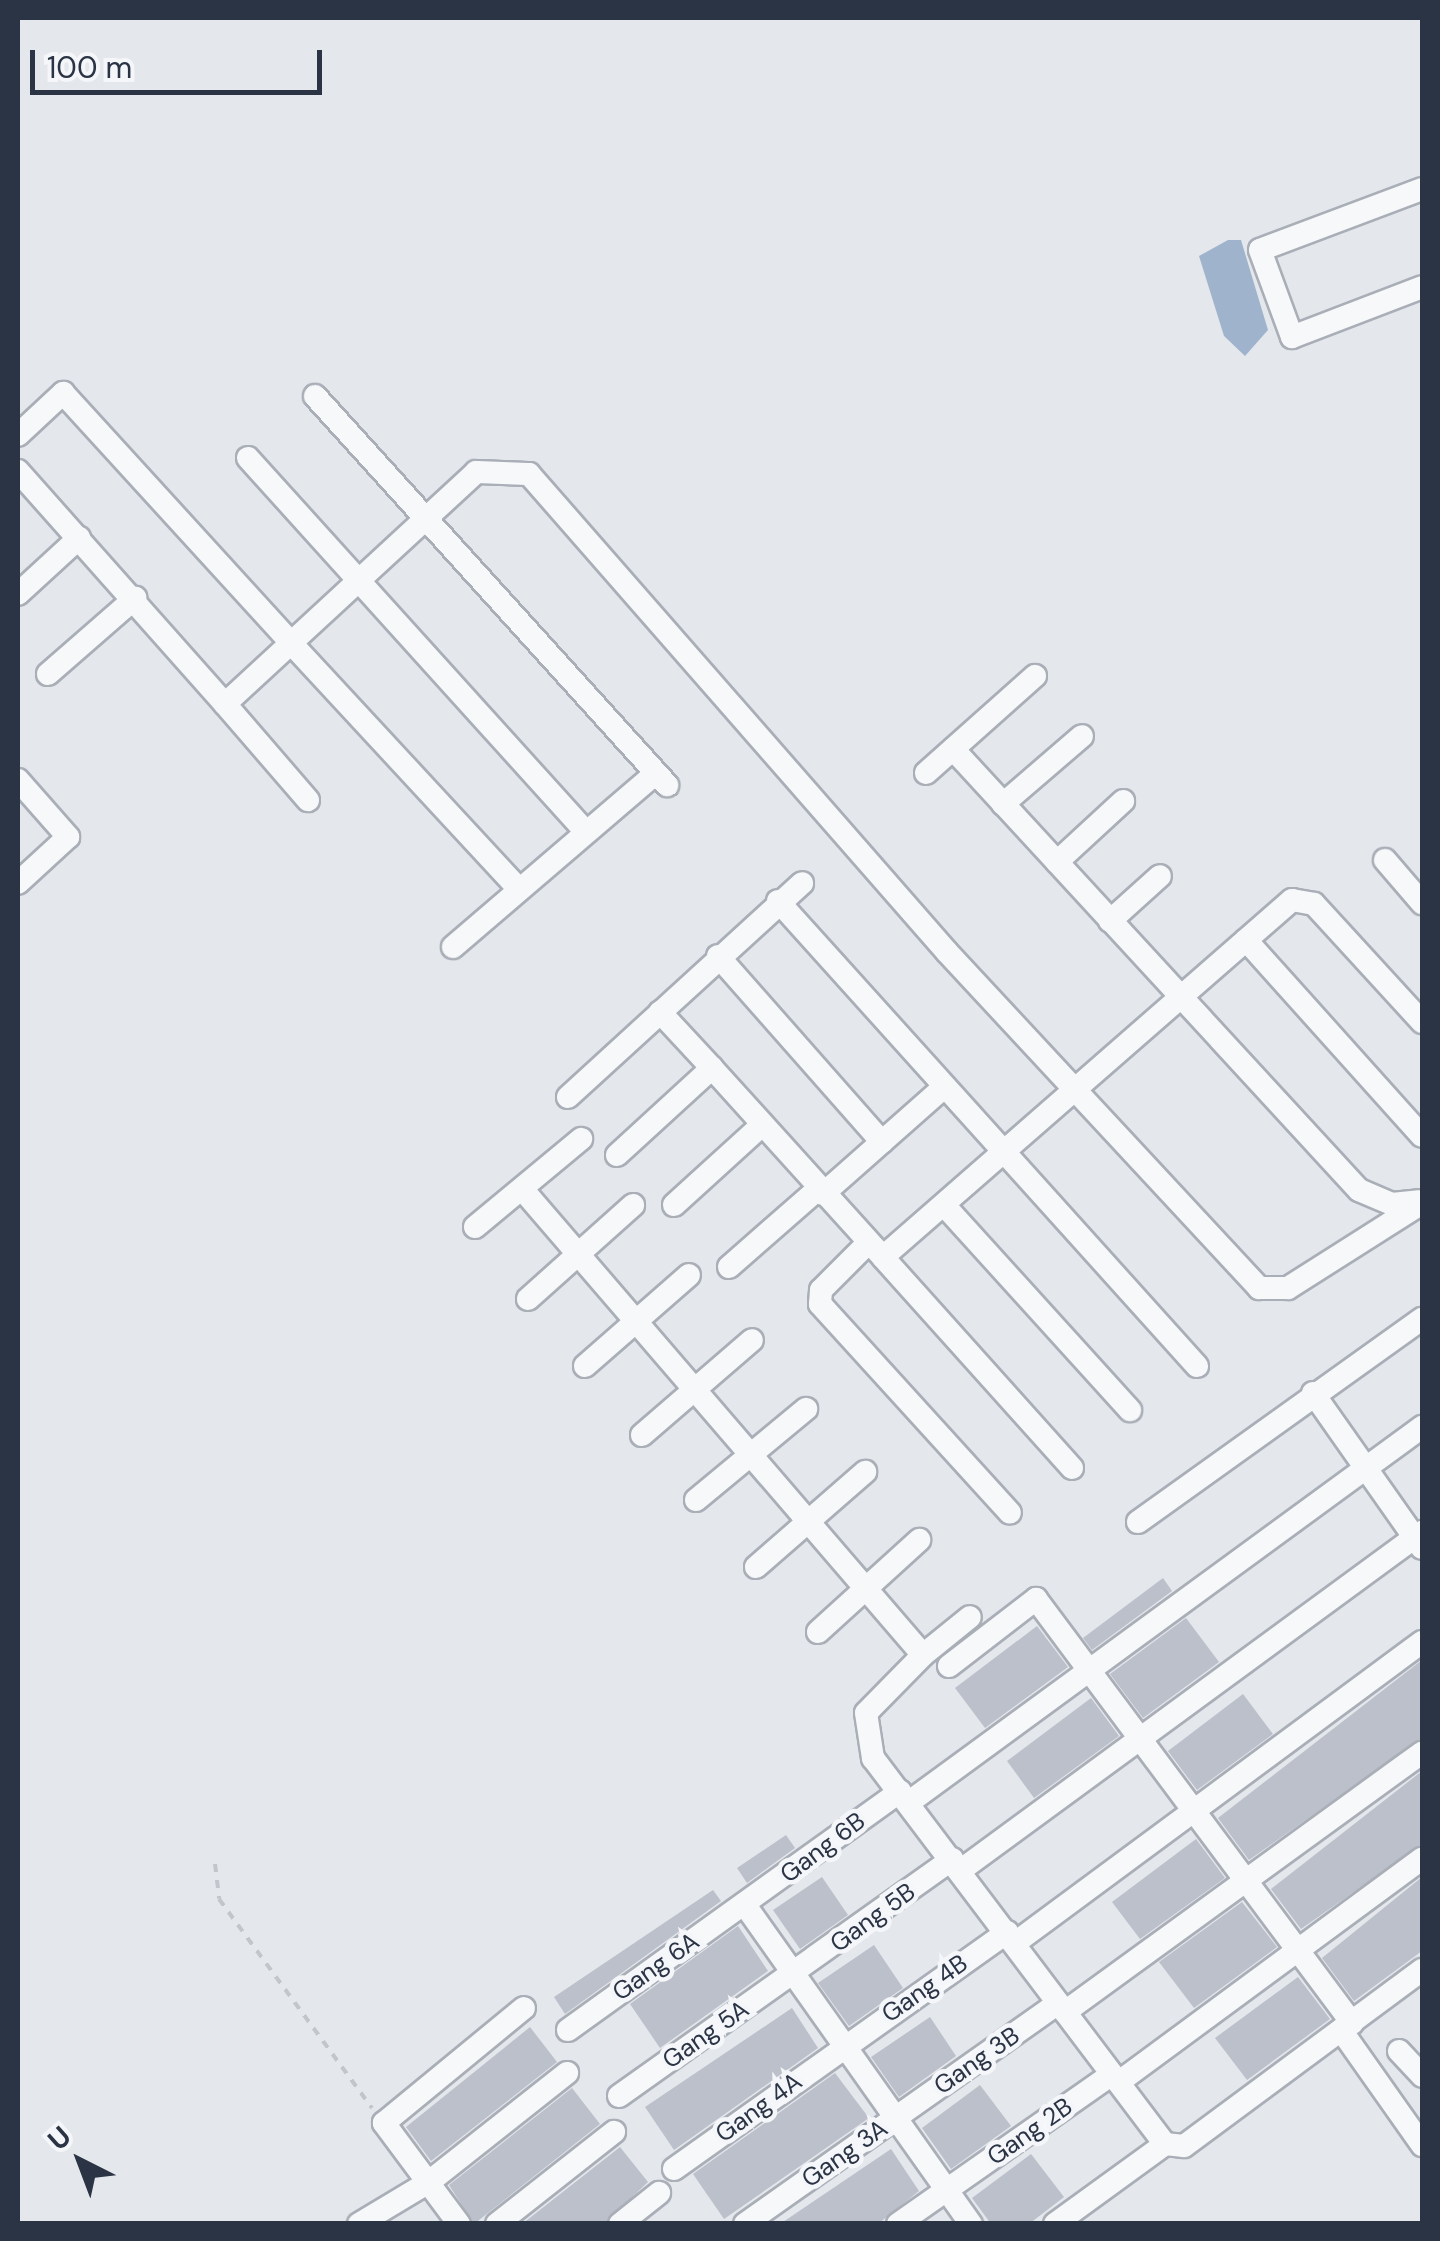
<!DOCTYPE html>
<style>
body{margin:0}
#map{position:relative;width:1440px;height:2241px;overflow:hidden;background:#e4e7ec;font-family:"DM Sans",sans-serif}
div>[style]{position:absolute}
.water>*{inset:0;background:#9fb4cc}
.building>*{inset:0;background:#bbc0ca}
.path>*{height:4px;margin-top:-2px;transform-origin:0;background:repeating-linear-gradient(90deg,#c2c5cb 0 8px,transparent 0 16px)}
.roads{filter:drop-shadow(2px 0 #a9aeb7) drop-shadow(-2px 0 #a9aeb7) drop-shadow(0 2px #a9aeb7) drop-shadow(0 -2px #a9aeb7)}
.minor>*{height:22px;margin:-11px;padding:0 11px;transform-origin:11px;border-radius:11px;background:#f7f8fa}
span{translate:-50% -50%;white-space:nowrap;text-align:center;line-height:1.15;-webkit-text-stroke:9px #f4f6f9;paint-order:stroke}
.street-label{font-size:25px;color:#2b3445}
.frame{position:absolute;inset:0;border:20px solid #2b3445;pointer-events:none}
.north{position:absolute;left:30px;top:2111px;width:100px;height:100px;-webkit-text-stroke:8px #f4f6f9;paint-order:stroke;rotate:318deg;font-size:28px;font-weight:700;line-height:40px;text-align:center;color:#2b3445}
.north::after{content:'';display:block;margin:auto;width:35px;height:45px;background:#2b3445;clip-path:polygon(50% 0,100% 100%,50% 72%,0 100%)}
.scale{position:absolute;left:30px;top:50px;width:292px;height:45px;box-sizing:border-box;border:5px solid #2b3445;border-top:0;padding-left:12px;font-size:30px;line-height:35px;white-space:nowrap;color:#2b3445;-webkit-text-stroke:8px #f4f6f9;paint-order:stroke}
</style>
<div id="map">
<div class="water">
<div style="clip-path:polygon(1228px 240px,1241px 240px,1268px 330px,1245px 356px,1224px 336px,1199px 256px)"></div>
</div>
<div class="building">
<div style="clip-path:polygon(1163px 1578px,1172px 1591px,1092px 1650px,1083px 1638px)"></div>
<div style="clip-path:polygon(1186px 1618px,1219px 1662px,1143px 1718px,1110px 1674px)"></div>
<div style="clip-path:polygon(1037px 1626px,1068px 1667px,985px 1728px,955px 1688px)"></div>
<div style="clip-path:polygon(1422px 1660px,1422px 1738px,1249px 1860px,1218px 1818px)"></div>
<div style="clip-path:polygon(1243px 1694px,1273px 1734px,1197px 1790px,1168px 1751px)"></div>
<div style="clip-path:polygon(1091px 1698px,1119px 1736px,1034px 1798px,1007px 1761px)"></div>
<div style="clip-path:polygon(1422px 1771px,1422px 1844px,1301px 1929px,1271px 1889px)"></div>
<div style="clip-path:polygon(786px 1835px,795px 1848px,747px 1883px,737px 1868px)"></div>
<div style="clip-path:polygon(1196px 1839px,1225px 1878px,1140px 1939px,1112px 1902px)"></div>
<div style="clip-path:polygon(822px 1877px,848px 1915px,800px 1949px,773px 1910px)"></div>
<div style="clip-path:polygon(1422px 1877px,1422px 1951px,1354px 2001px,1322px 1958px)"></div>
<div style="clip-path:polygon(713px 1890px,721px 1901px,565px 2014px,554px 1997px)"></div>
<div style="clip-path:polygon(1242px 1902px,1277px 1947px,1194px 2008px,1159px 1962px)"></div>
<div style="clip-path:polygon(738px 1926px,768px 1971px,660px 2048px,630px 2004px)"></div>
<div style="clip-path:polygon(874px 1945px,903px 1988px,849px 2026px,818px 1983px)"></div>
<div style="clip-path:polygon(1298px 1977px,1330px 2019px,1247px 2080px,1215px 2038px)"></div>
<div style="clip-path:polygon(792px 2008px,818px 2048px,674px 2150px,645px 2107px)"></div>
<div style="clip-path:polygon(930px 2017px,956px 2056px,899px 2097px,871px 2057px)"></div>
<div style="clip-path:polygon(530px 2027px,557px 2062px,431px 2161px,406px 2127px)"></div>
<div style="clip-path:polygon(835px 2073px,869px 2118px,724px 2219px,693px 2174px)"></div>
<div style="clip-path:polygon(980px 2085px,1011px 2126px,951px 2169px,922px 2128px)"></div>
<div style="clip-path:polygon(572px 2088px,600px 2124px,474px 2224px,449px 2185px)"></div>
<div style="clip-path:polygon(620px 2147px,648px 2182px,604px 2224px,522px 2224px)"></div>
<div style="clip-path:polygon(891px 2149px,919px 2191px,878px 2224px,780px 2224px)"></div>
<div style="clip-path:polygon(1031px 2154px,1064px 2197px,1029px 2224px,991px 2224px,972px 2198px)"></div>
</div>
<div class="path">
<div style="left:215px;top:1864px;width:35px;rotate:83deg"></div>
<div style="left:219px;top:1899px;width:259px;rotate:53.8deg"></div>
</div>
<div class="roads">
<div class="minor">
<div style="left:1422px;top:189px;width:173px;rotate:159.4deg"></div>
<div style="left:1260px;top:250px;width:93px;rotate:69.8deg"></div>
<div style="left:1292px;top:337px;width:139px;rotate:-21deg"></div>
<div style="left:315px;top:396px;width:525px;rotate:47.86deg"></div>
<div style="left:18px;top:435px;width:62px;rotate:-43deg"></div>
<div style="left:63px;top:393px;width:338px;rotate:47.6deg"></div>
<div style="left:291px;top:643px;width:252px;rotate:-42.7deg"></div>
<div style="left:476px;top:472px;width:53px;rotate:2.2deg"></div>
<div style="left:529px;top:474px;width:635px;rotate:48.83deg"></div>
<div style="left:947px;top:952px;width:459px;rotate:47.1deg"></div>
<div style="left:1259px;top:1288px;width:29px"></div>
<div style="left:1288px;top:1288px;width:159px;rotate:-32.4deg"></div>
<div style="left:248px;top:458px;width:500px;rotate:47.9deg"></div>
<div style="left:18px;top:471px;width:312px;rotate:48.4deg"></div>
<div style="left:225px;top:704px;width:90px;rotate:-42.7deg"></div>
<div style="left:291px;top:643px;width:334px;rotate:47.2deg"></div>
<div style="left:18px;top:594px;width:83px;rotate:-42.6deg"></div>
<div style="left:48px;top:674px;width:116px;rotate:-41.1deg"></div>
<div style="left:225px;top:704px;width:127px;rotate:49.2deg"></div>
<div style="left:953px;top:749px;width:599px;rotate:47.37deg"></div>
<div style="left:1359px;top:1190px;width:36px;rotate:23deg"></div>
<div style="left:1392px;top:1204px;width:27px;rotate:-6deg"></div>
<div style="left:926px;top:773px;width:146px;rotate:-41.7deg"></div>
<div style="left:18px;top:780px;width:76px;rotate:48.7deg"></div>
<div style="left:68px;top:837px;width:68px;rotate:137.4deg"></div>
<div style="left:1003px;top:804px;width:104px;rotate:-40.7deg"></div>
<div style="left:1385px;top:860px;width:57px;rotate:49.3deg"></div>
<div style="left:1057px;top:862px;width:90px;rotate:-42.7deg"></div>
<div style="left:778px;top:901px;width:626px;rotate:47.98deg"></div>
<div style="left:1110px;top:921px;width:67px;rotate:-42deg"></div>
<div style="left:1246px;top:940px;width:263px;rotate:48.1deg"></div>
<div style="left:453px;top:947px;width:267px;rotate:-40.6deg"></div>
<div style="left:718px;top:956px;width:248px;rotate:48.6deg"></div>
<div style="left:660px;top:1012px;width:76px;rotate:47.1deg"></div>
<div style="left:568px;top:1097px;width:317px;rotate:-42.4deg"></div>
<div style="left:617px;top:1155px;width:129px;rotate:-42.5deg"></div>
<div style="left:712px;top:1068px;width:255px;rotate:47.9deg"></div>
<div style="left:523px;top:1190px;width:613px;rotate:49.3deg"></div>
<div style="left:923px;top:1655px;width:81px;rotate:134.5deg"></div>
<div style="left:866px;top:1713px;width:46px;rotate:81.2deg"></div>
<div style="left:873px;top:1758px;width:484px;rotate:52.9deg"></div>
<div style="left:1165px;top:2144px;width:19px;rotate:6deg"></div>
<div style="left:1184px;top:2146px;width:296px;rotate:-36.5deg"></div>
<div style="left:823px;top:1194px;width:162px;rotate:-41.5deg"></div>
<div style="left:674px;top:1205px;width:119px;rotate:-42.3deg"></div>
<div style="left:944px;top:1205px;width:277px;rotate:47.8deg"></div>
<div style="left:475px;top:1227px;width:138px;rotate:-39.7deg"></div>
<div style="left:868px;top:1243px;width:66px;rotate:135deg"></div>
<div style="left:821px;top:1290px;width:14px;rotate:94deg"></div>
<div style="left:820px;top:1304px;width:282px;rotate:47.7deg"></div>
<div style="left:729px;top:1267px;width:118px;rotate:-41.2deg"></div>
<div style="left:528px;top:1299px;width:141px;rotate:-41.8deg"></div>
<div style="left:585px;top:1366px;width:138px;rotate:-41.2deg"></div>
<div style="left:1313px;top:1393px;width:189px;rotate:54.9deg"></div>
<div style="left:642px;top:1435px;width:145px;rotate:-40.8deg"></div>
<div style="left:1072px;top:1468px;width:283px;rotate:-131.9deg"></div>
<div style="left:883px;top:1257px;width:543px;rotate:-41.12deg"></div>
<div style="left:1292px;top:900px;width:22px;rotate:10deg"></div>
<div style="left:1314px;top:904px;width:160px;rotate:47.5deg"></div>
<div style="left:696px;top:1500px;width:143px;rotate:-39.6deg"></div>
<div style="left:1138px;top:1522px;width:349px;rotate:-35.6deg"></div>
<div style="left:756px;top:1567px;width:145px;rotate:-41.1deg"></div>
<div style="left:818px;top:1632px;width:137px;rotate:-42.3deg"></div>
<div style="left:923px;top:1655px;width:60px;rotate:-39deg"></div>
<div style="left:949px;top:1666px;width:110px;rotate:-37.6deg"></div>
<div style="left:1036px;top:1599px;width:529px;rotate:53.3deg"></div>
<div style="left:908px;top:1803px;width:637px;rotate:-36.19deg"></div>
<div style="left:961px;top:1870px;width:572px;rotate:-36.25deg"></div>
<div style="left:745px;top:1905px;width:391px;rotate:54.7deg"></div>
<div style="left:1015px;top:1943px;width:506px;rotate:-36.49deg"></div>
<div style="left:1065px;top:2012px;width:441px;rotate:-36deg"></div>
<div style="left:568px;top:2030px;width:409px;rotate:-35.7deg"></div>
<div style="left:1341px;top:2030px;width:141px;rotate:54.8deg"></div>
<div style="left:1399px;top:2051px;width:34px;rotate:47deg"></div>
<div style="left:1119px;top:2082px;width:376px;rotate:-36.4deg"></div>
<div style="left:619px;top:2096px;width:409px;rotate:-35.4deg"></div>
<div style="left:674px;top:2169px;width:409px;rotate:-35.4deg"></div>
<div style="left:359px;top:2224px;width:82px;rotate:-31deg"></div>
<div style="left:429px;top:2182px;width:176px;rotate:-38.3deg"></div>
<div style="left:459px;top:2224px;width:126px;rotate:-126.6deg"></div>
<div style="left:384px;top:2123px;width:181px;rotate:-39.4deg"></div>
<div style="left:497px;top:2224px;width:149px;rotate:-38.2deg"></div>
<div style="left:620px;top:2224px;width:50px;rotate:-38.5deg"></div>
<div style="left:745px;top:2224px;width:383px;rotate:-35.2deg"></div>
<div style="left:898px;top:2224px;width:261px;rotate:-35deg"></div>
<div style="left:1055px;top:2224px;width:136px;rotate:-36deg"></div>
</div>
</div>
<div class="street-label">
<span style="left:823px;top:1848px;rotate:-37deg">Gang 6B</span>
<span style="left:873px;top:1918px;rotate:-36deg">Gang 5B</span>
<span style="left:656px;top:1967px;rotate:-35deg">Gang 6A</span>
<span style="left:925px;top:1989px;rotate:-35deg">Gang 4B</span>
<span style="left:706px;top:2035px;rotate:-35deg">Gang 5A</span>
<span style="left:977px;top:2061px;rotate:-35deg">Gang 3B</span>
<span style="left:759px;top:2108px;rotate:-36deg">Gang 4A</span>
<span style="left:1030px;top:2132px;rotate:-35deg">Gang 2B</span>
<span style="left:845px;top:2154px;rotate:-35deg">Gang 3A</span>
</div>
<div class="frame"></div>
<div class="north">U</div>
<div class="scale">100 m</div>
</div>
